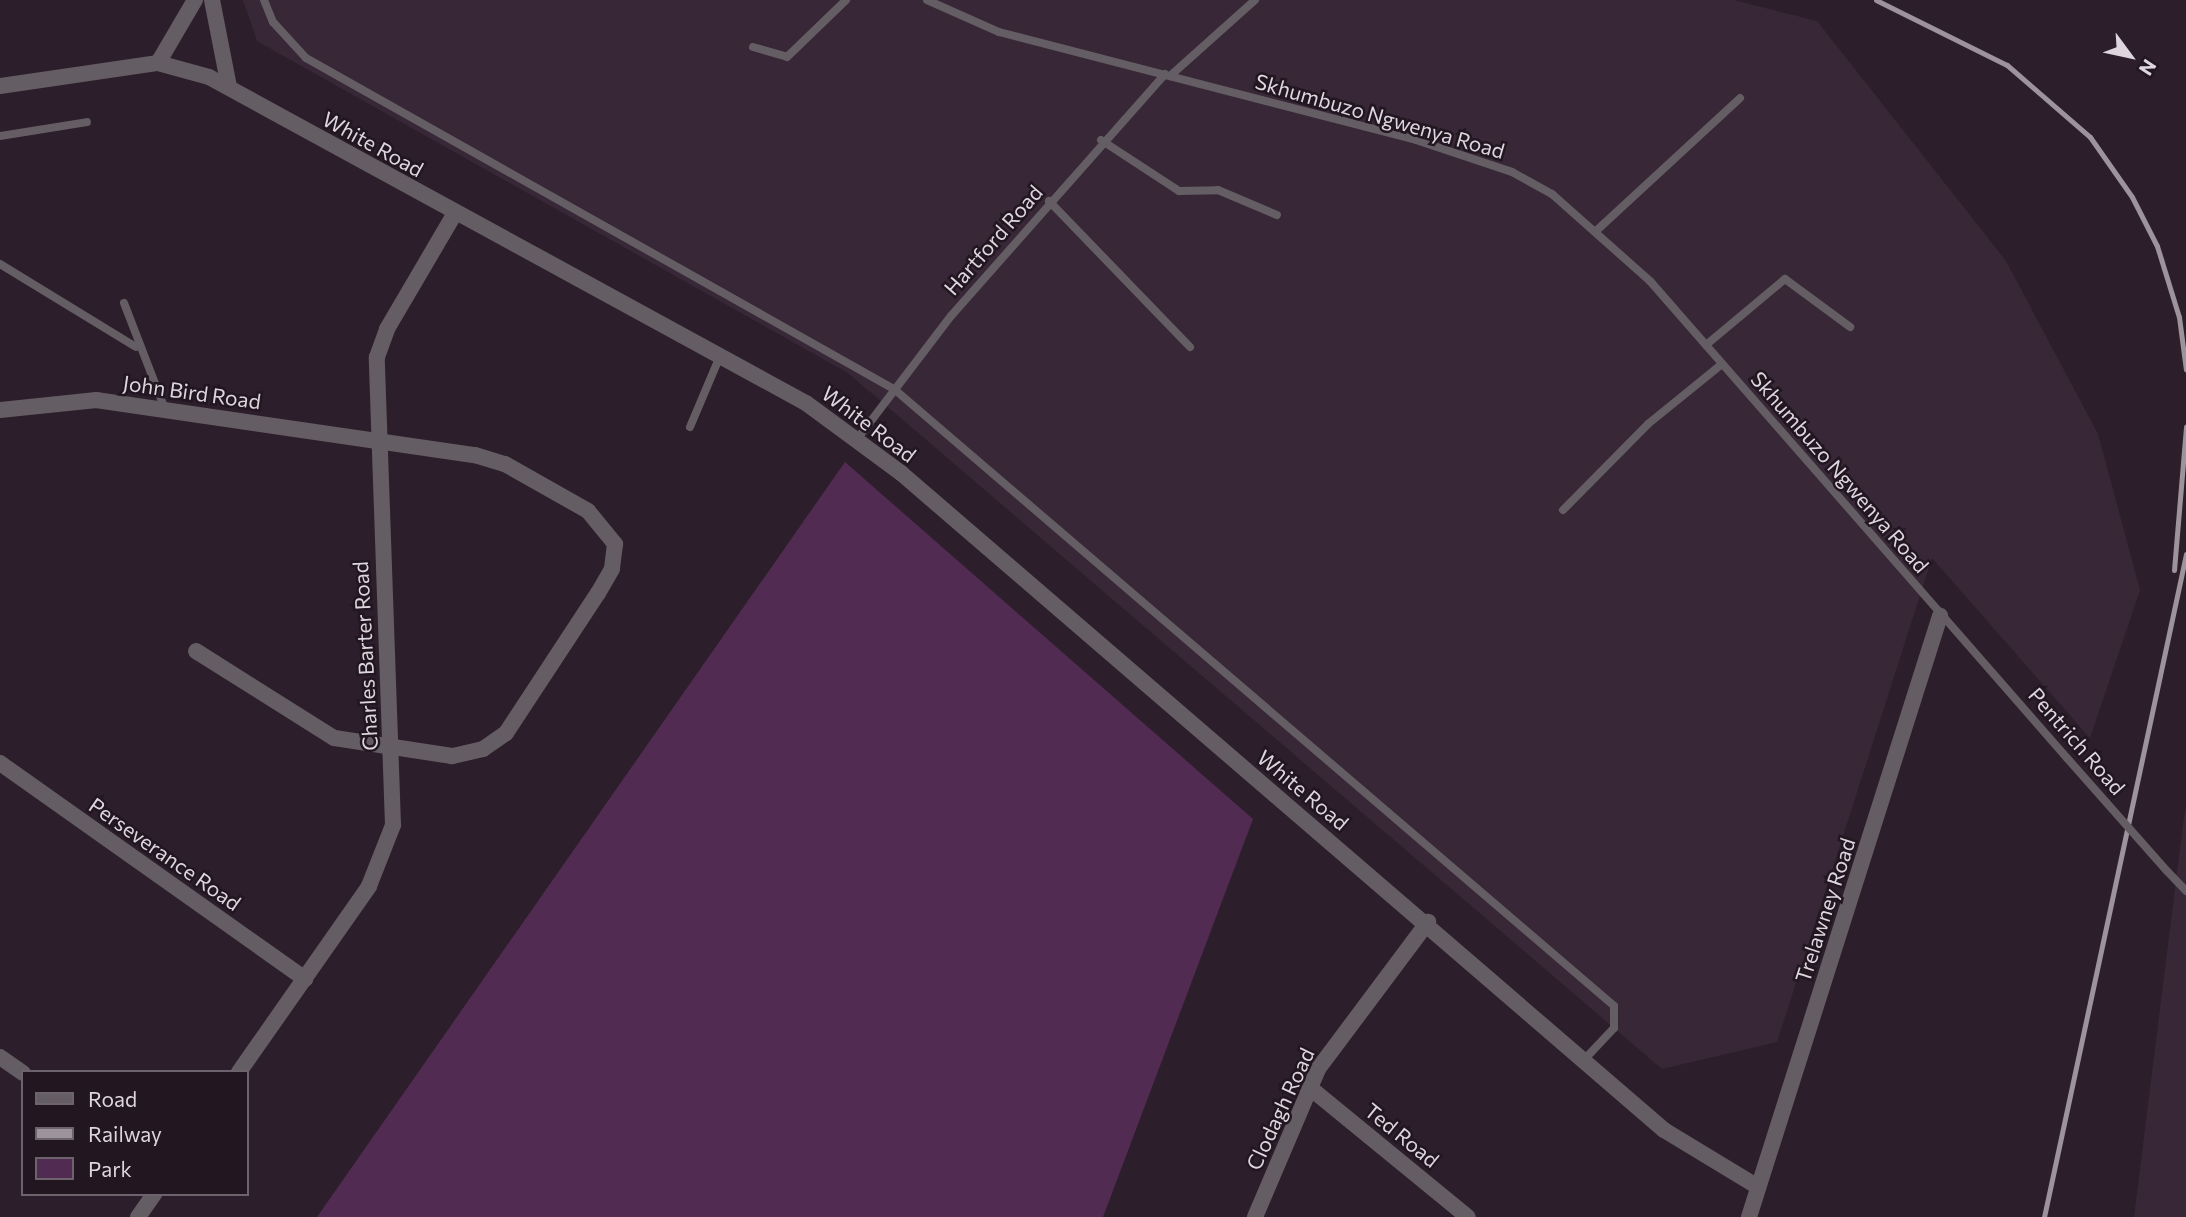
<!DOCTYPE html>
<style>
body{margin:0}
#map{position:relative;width:2186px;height:1217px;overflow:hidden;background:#2c1f2b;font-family:Commissioner,sans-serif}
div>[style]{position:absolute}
.built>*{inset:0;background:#382837}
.green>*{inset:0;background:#522b52}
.service>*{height:8px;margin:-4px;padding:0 4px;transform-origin:4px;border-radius:4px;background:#645e64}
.minor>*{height:16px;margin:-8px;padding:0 8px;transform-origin:8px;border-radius:8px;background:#645e64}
.rail>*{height:5px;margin:-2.5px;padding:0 2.5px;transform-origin:2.5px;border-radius:2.5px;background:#9d939d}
.service-bridge>*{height:8px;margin:-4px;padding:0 4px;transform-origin:4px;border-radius:4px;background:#645e64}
span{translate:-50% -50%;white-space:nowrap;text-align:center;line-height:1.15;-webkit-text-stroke:5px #221621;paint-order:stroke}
.street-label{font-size:21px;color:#ded6de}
.legend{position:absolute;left:21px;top:1070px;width:228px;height:126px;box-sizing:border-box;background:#221621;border:2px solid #6d636d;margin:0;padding:9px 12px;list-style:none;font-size:21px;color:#ded6de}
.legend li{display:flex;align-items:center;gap:14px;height:35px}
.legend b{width:35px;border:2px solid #6d636d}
.north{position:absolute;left:2095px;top:21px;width:70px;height:70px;-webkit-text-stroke:5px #221621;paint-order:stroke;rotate:123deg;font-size:19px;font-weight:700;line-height:28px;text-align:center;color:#ded6de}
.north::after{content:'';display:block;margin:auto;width:24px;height:32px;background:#ded6de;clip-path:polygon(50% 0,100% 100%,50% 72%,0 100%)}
</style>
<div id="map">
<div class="built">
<div style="clip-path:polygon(243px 0,1734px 0,1817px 21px,2006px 261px,2098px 434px,2140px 590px,2090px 738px,1932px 558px,1777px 1042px,1662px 1069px,848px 373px,257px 41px)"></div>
<div style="clip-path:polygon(2186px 808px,2186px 1217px,2134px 1217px,2184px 816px)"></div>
</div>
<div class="green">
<div style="clip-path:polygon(845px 462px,1253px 819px,1103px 1217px,317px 1217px)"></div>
</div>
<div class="service">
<div style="left:264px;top:0;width:24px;rotate:68deg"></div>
<div style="left:273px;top:22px;width:49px;rotate:47.5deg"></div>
<div style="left:306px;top:58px;width:675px;rotate:29.38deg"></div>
<div style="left:894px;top:389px;width:948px;rotate:40.59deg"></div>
<div style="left:1614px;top:1006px;width:22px;rotate:90deg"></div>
<div style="left:1614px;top:1028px;width:44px;rotate:133.2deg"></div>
<div style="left:927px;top:0;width:79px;rotate:24deg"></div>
<div style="left:999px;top:32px;width:431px;rotate:14.5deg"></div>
<div style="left:1416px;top:140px;width:101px;rotate:18.4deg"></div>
<div style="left:1512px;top:172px;width:46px;rotate:28.8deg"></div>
<div style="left:1552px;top:194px;width:131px;rotate:41.6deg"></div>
<div style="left:1650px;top:281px;width:634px;rotate:48.84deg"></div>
<div style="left:753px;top:47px;width:35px;rotate:16deg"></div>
<div style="left:787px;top:57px;width:82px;rotate:-44deg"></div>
<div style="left:1170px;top:76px;width:114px;rotate:-41.8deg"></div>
<div style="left:0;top:136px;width:88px;rotate:-9.1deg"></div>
<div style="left:1101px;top:140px;width:93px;rotate:33.2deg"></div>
<div style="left:1179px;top:191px;width:39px;rotate:-1deg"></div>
<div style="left:1218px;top:190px;width:64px;rotate:23deg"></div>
<div style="left:1049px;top:201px;width:203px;rotate:46deg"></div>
<div style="left:1596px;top:231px;width:196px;rotate:-42.7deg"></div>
<div style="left:0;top:264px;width:159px;rotate:31.4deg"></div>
<div style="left:124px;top:303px;width:114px;rotate:68.9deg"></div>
<div style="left:1706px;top:345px;width:103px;rotate:-39.9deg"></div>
<div style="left:1785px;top:279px;width:81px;rotate:36.4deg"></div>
<div style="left:690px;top:427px;width:77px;rotate:-67.1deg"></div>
<div style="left:858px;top:438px;width:153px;rotate:-52.7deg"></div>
<div style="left:951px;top:316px;width:323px;rotate:-48.5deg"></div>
<div style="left:1563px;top:510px;width:121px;rotate:-45.3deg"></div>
<div style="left:1648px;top:424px;width:95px;rotate:-39deg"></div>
<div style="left:2167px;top:871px;width:28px;rotate:46deg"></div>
</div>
<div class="minor">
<div style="left:212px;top:0;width:89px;rotate:78.9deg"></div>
<div style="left:158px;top:63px;width:73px;rotate:-59.6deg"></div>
<div style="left:0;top:86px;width:160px;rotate:-8.3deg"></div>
<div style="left:158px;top:63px;width:53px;rotate:15.4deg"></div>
<div style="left:209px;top:77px;width:680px;rotate:28.64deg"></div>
<div style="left:806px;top:403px;width:118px;rotate:36.4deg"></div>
<div style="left:901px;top:473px;width:1007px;rotate:40.73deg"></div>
<div style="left:1664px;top:1130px;width:110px;rotate:31.2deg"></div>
<div style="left:0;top:410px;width:97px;rotate:-5.9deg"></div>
<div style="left:96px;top:400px;width:383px;rotate:8.3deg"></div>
<div style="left:475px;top:455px;width:31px;rotate:17deg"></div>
<div style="left:505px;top:464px;width:95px;rotate:29.5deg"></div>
<div style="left:588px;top:511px;width:43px;rotate:50.7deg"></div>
<div style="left:615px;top:544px;width:25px;rotate:97deg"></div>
<div style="left:612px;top:569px;width:28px;rotate:120deg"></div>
<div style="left:598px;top:593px;width:168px;rotate:123.3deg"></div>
<div style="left:506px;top:733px;width:28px;rotate:145deg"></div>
<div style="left:483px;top:749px;width:32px;rotate:167deg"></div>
<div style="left:452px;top:756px;width:119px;rotate:-171.3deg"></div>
<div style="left:334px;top:738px;width:163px;rotate:-147.8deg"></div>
<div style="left:0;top:763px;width:374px;rotate:35.3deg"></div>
<div style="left:0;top:1057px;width:28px;rotate:35deg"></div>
<div style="left:239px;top:1072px;width:227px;rotate:-55deg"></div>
<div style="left:369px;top:886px;width:66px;rotate:-68.5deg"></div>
<div style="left:393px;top:825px;width:468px;rotate:-92deg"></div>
<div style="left:377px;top:357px;width:30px;rotate:-70deg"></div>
<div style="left:387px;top:329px;width:134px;rotate:-59.6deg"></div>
<div style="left:1309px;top:1087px;width:205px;rotate:39.3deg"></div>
<div style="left:138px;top:1217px;width:28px;rotate:-55deg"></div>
<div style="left:1255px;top:1217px;width:161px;rotate:-66.9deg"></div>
<div style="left:1318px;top:1069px;width:184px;rotate:-53.2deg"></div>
<div style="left:1749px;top:1217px;width:631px;rotate:-72.37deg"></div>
</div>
<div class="rail">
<div style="left:1876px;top:0;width:146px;rotate:26.4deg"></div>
<div style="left:2007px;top:65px;width:110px;rotate:40.9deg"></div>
<div style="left:2090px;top:137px;width:73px;rotate:55deg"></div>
<div style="left:2132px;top:197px;width:55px;rotate:63deg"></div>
<div style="left:2157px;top:246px;width:74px;rotate:72.8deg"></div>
<div style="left:2179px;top:317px;width:53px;rotate:82.5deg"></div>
<div style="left:2174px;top:570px;width:144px;rotate:-85.2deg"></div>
<div style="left:2044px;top:1217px;width:678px;rotate:-77.91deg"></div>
</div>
<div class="service-bridge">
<div style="left:2067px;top:758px;width:151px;rotate:48.5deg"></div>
</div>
<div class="street-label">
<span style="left:1380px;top:116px;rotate:16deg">Skhumbuzo Ngwenya Road</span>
<span style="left:373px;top:144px;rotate:29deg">White Road</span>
<span style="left:993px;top:240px;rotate:-49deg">Hartford Road</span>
<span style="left:192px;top:392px;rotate:8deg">John Bird Road</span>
<span style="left:869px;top:424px;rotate:37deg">White Road</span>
<span style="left:1840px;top:472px;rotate:49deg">Skhumbuzo Ngwenya Road</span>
<span style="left:365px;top:656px;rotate:-93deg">Charles Barter Road</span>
<span style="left:2077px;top:741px;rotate:49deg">Pentrich Road</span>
<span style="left:1303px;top:790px;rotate:40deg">White Road</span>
<span style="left:165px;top:854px;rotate:35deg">Perseverance Road</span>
<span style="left:1825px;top:910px;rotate:-72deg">Trelawney Road</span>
<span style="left:1280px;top:1109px;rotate:-65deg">Clodagh Road</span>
<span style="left:1402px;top:1135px;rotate:39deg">Ted Road</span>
</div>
<ul class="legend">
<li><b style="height:9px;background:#645e64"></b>Road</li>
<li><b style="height:9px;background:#9d939d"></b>Railway</li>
<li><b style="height:19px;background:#522b52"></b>Park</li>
</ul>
<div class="north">N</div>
</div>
